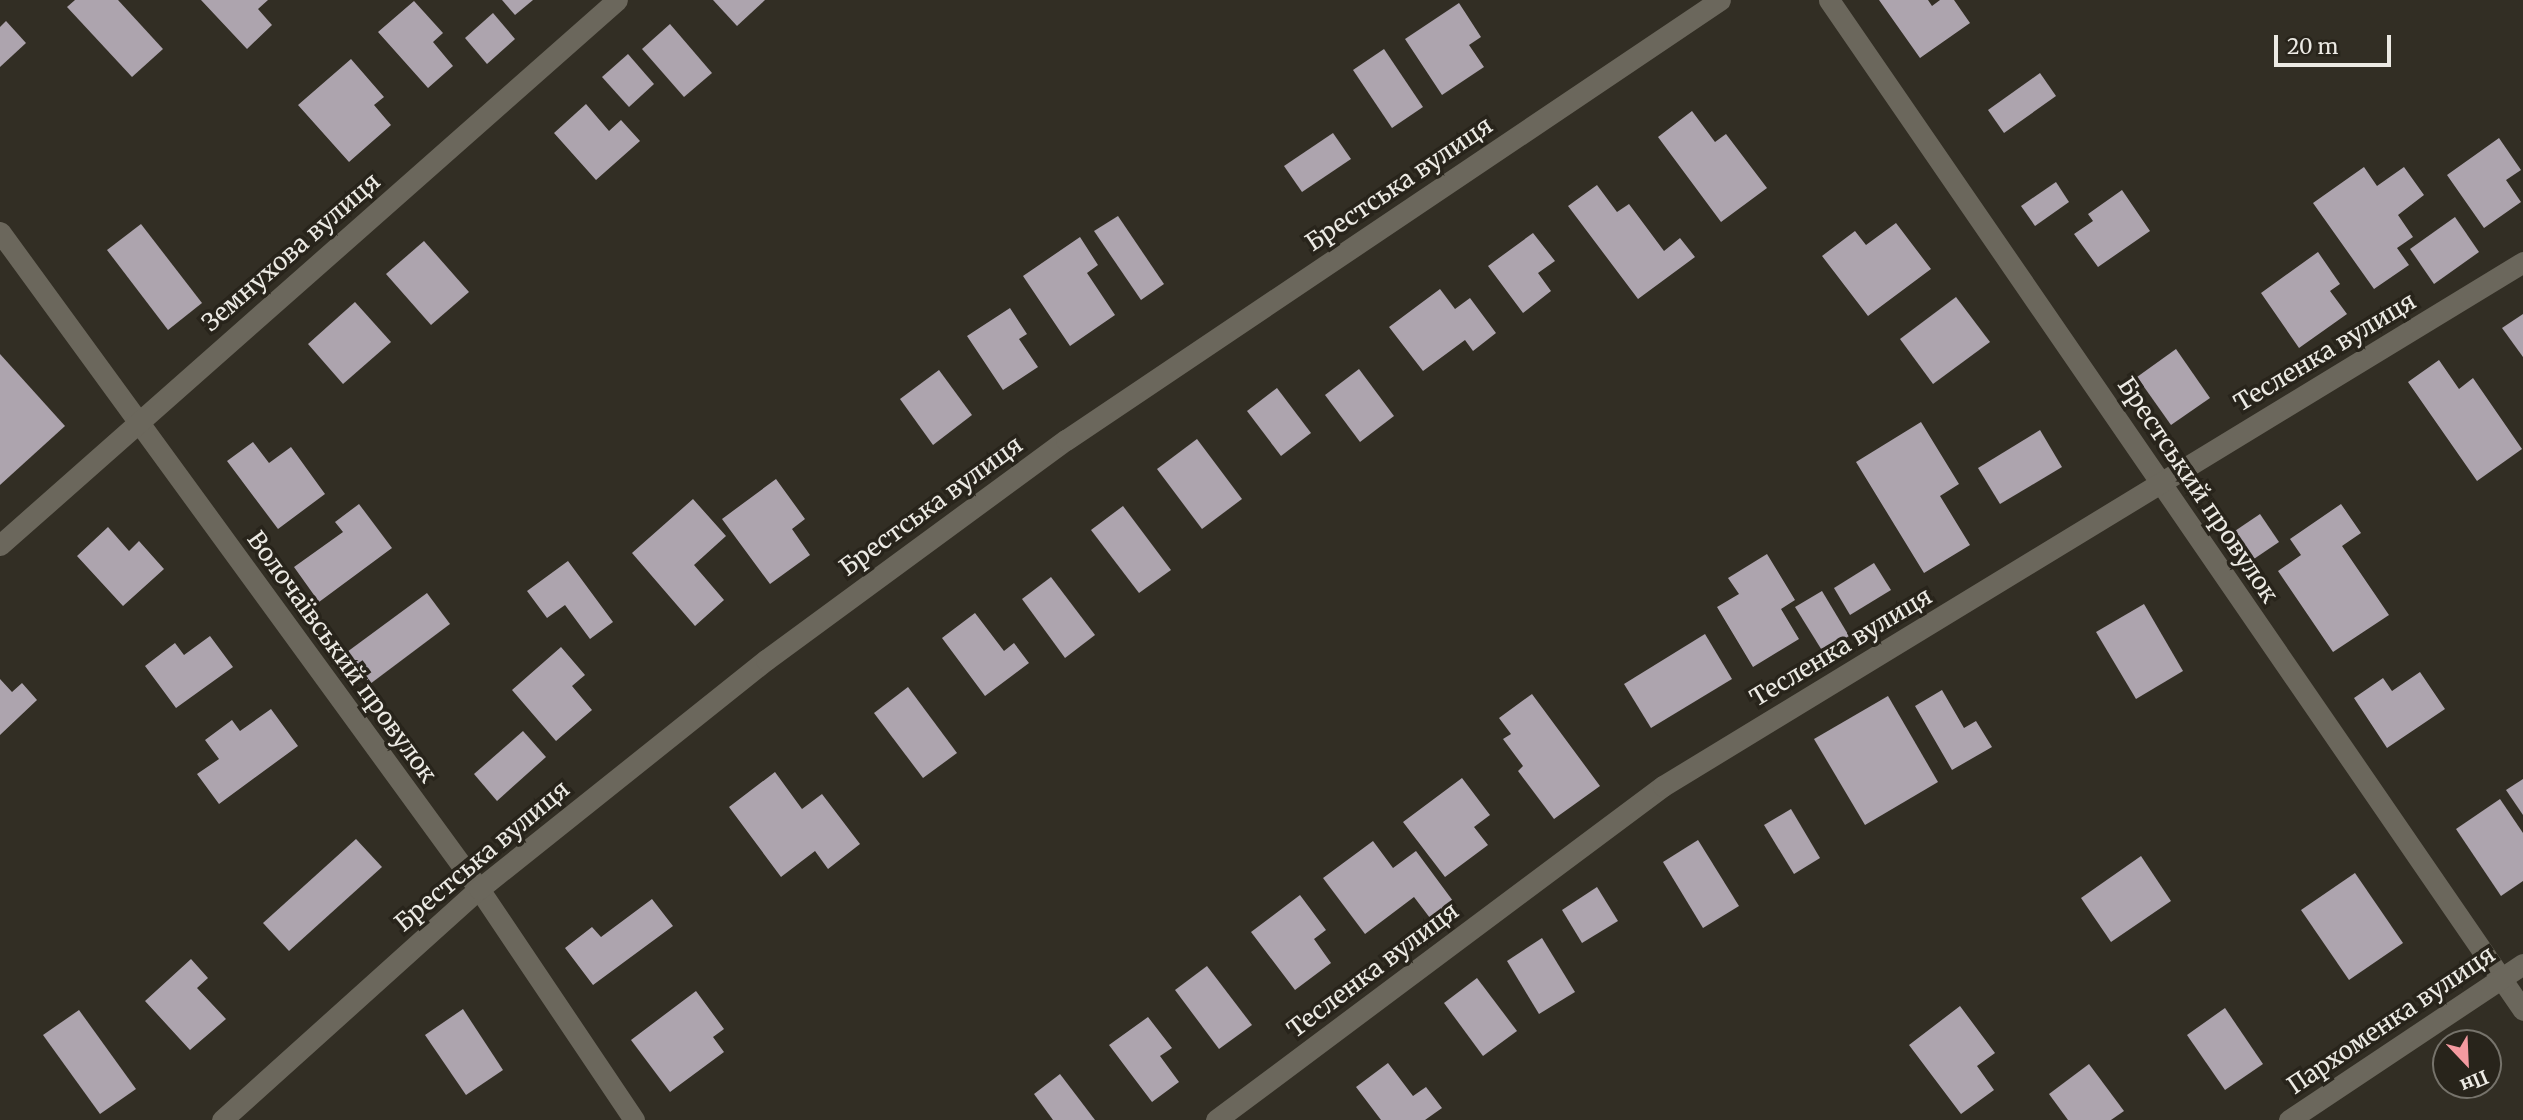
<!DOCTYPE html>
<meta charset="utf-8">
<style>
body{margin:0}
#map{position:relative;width:2523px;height:1120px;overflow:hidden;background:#322e24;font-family:Merriweather,serif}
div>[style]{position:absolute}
.building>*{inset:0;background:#ada4ae}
.street>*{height:21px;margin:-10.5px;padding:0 10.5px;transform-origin:10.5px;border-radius:10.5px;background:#6b675c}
span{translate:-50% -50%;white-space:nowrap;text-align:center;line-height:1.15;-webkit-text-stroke:7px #28241b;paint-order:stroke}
.street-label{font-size:24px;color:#eceae4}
.north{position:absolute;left:2432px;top:1029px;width:70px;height:70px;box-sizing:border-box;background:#28241b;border:2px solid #76736b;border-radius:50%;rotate:157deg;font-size:19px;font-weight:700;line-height:28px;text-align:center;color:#eceae4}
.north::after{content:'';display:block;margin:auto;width:24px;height:32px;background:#f49aa0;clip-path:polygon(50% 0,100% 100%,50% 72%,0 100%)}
.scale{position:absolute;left:2274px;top:35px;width:117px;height:32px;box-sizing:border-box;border:4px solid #eceae4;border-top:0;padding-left:9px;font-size:21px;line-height:24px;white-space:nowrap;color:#eceae4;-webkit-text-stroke:5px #28241b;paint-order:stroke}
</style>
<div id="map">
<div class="building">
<div style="clip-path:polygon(75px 0,118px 0,163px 49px,132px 77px,67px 7px)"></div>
<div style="clip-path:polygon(201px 0,268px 0,258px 9px,272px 25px,247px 49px)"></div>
<div style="clip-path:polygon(502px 0,533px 0,515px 15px)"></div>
<div style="clip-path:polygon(713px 0,765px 0,737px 26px)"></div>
<div style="clip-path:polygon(1879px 0,1928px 0,1932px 6px,1940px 0,1954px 0,1970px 23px,1920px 58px)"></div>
<div style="clip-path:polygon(414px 1px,443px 33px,433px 42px,453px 66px,428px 88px,378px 32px)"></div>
<div style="clip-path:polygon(1459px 3px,1481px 37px,1469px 45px,1484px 67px,1442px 95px,1405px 39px)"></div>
<div style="clip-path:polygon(493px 13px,515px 39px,487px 64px,465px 38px)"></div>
<div style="clip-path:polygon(6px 21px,26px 43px,0 67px,0 27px)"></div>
<div style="clip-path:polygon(670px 24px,712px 73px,684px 97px,642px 49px)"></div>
<div style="clip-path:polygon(1384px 49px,1423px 107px,1392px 128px,1353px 70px)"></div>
<div style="clip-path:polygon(628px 54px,654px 84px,629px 107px,602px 77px)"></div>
<div style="clip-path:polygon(351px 59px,384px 97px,374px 105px,391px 125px,349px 162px,298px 105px)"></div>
<div style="clip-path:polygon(2040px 73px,2056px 96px,2004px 133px,1988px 110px)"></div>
<div style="clip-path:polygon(586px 104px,609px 131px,621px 120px,640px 141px,596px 180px,554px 133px)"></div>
<div style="clip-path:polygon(1692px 111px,1715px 142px,1726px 134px,1767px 188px,1721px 222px,1658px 137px)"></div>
<div style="clip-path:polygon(1333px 133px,1351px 159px,1302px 192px,1284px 166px)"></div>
<div style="clip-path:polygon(2499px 138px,2521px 170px,2506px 180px,2521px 202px,2484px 228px,2447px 175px)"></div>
<div style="clip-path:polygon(2364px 167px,2377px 186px,2404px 167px,2424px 195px,2398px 215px,2413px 237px,2397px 248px,2409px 265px,2374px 289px,2313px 203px)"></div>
<div style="clip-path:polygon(2056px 182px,2069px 202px,2035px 226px,2021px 206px)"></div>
<div style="clip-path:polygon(1597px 185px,1617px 212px,1629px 204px,1664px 251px,1680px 238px,1695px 257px,1638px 299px,1568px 206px)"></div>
<div style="clip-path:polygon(2122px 190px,2150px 231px,2098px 267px,2074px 234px,2093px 221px,2088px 214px)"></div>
<div style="clip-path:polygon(1118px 216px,1164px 284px,1141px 300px,1094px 231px)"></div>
<div style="clip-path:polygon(2455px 217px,2479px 252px,2434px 284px,2410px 249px)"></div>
<div style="clip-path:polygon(1896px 223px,1931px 269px,1868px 316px,1822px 256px,1855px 231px,1866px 245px)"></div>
<div style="clip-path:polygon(141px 224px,202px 303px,168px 330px,107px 250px)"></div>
<div style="clip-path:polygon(1533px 233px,1555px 261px,1538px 273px,1551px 291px,1523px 313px,1488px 266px)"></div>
<div style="clip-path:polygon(1080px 237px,1098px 265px,1087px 273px,1115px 315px,1070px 346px,1023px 276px)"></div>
<div style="clip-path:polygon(424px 241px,469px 292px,431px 325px,386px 274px)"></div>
<div style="clip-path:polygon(2318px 252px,2340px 284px,2330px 291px,2347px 314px,2299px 348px,2261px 293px)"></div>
<div style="clip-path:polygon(1440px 289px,1455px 309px,1470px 298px,1496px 333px,1473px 351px,1465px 340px,1423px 371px,1389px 327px)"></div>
<div style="clip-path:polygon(1956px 297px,1990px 342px,1933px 384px,1900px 339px)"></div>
<div style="clip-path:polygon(355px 302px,391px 342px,343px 384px,308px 344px)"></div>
<div style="clip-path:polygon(1010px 308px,1027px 334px,1019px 339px,1038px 367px,1003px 390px,967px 336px)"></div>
<div style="clip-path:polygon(2523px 314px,2523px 357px,2502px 328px)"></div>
<div style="clip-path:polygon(2176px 349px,2210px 398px,2171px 425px,2137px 377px)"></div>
<div style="clip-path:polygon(0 354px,65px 426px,0 485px)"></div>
<div style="clip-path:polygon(2439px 360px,2459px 389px,2473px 378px,2522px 449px,2477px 481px,2408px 382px)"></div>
<div style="clip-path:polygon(1359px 369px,1394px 416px,1360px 442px,1325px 395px)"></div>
<div style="clip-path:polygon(939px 370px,972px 415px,933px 445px,900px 399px)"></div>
<div style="clip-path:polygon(1277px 388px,1311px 433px,1281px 456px,1247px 411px)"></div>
<div style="clip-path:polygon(1921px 422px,1959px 484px,1940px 496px,1970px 545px,1924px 573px,1856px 462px)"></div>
<div style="clip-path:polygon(2040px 430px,2062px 467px,2000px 504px,1978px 468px)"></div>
<div style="clip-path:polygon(1197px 439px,1242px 499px,1202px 529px,1157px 469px)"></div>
<div style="clip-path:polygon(253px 442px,269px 463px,291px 447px,325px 494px,278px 529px,227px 461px)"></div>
<div style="clip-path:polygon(776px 479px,805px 519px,792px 529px,810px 555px,770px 584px,722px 519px)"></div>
<div style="clip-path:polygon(693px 499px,726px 536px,694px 565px,724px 600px,695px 626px,632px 553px)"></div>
<div style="clip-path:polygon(359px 504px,392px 548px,319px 602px,294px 567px,343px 532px,335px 522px)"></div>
<div style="clip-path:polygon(2341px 504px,2361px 533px,2342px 546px,2389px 615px,2333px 652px,2278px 571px,2301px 555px,2290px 539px)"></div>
<div style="clip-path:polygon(1123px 506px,1171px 570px,1139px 593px,1091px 530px)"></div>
<div style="clip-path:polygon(2260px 514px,2279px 542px,2245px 565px,2226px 537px)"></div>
<div style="clip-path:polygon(108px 527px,129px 551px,139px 541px,164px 569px,123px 606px,77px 556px)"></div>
<div style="clip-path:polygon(1767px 554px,1795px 600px,1781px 609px,1799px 639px,1753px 667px,1717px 607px,1739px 594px,1728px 578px)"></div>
<div style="clip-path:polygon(568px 561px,613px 622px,590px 639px,565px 605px,547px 618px,527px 591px)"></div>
<div style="clip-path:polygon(1874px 563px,1891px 590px,1850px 615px,1834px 588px)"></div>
<div style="clip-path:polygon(1051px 577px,1095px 635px,1065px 658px,1022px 599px)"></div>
<div style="clip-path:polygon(1822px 591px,1849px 636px,1823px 652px,1795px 607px)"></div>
<div style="clip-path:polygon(427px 593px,450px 624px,370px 684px,347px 652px)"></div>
<div style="clip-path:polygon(2144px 604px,2183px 671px,2136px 699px,2096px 632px)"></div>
<div style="clip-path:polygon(975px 613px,1004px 651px,1014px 643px,1029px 663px,985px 696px,942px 638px)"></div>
<div style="clip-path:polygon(1705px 634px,1732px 679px,1651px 728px,1624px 684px)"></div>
<div style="clip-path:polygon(210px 636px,233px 667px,176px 708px,145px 666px,175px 643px,184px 655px)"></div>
<div style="clip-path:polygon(561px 647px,585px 675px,572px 686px,592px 710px,556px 741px,512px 690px)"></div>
<div style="clip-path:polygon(2420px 672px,2445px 709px,2387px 748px,2354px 698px,2383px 678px,2392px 691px)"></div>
<div style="clip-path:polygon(0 679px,12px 692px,22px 683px,37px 700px,0 735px)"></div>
<div style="clip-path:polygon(908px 687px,957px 753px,923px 778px,874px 713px)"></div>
<div style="clip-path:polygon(1942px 690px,1964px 728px,1976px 721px,1992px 747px,1952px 770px,1915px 706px)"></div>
<div style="clip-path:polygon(1532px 694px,1600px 786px,1554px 819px,1518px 771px,1523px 766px,1503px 739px,1511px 734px,1499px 718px)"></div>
<div style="clip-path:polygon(1888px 696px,1938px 782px,1865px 825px,1814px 739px)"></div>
<div style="clip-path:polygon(271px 709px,298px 746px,219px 804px,197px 774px,219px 759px,205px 740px,232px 720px,240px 731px)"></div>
<div style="clip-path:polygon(523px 731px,546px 757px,497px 801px,474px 774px)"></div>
<div style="clip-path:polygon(775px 772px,802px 809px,822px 794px,860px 844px,828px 869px,815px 851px,781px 877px,729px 807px)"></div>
<div style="clip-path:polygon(1462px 778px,1490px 815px,1474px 827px,1488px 845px,1445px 877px,1403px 822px)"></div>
<div style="clip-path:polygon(2523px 779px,2523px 815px,2506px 790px)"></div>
<div style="clip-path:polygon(2500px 799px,2523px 833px,2523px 881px,2501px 896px,2456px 829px)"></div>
<div style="clip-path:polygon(1791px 809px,1820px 858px,1794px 874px,1764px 825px)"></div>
<div style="clip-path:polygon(356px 839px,382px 867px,289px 951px,263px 923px)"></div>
<div style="clip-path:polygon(1698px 840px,1739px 906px,1703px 928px,1663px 862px)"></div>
<div style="clip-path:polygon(1373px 841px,1393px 868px,1416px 851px,1453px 901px,1430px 918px,1414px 897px,1365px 934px,1323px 878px)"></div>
<div style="clip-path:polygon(2141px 856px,2171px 901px,2111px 942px,2081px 898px)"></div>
<div style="clip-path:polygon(2355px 873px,2403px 943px,2349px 980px,2301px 910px)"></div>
<div style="clip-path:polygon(1597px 887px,1618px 921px,1582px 943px,1562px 910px)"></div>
<div style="clip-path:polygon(1300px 895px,1326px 930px,1314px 939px,1331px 963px,1295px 990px,1251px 932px)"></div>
<div style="clip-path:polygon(652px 899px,673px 926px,593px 985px,565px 948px,592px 927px,601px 937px)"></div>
<div style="clip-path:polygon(1542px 938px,1575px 992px,1539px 1014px,1507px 961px)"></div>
<div style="clip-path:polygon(191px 959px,208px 978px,197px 988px,226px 1019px,190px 1050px,145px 1001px)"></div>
<div style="clip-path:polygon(1207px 966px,1252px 1025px,1219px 1049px,1175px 990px)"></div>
<div style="clip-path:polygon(1477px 978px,1517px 1031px,1483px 1056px,1444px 1003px)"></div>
<div style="clip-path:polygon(696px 991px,724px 1029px,713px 1037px,724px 1052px,670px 1092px,631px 1040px)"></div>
<div style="clip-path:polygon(1960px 1006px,1995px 1053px,1977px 1066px,1994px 1090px,1961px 1114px,1909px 1045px)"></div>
<div style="clip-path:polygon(2225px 1008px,2263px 1064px,2225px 1090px,2187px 1035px)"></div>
<div style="clip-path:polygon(463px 1009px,503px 1070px,466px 1095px,425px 1035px)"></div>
<div style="clip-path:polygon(79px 1010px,136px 1089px,100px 1114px,43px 1035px)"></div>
<div style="clip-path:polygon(1148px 1017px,1172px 1048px,1160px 1056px,1179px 1082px,1152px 1102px,1109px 1045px)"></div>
<div style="clip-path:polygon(1388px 1063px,1413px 1096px,1426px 1087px,1442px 1108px,1425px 1120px,1381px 1120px,1356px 1087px)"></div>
<div style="clip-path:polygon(2089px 1064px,2124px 1111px,2111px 1120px,2068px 1120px,2049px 1094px)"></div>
<div style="clip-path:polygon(1060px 1074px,1095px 1120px,1053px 1120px,1034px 1094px)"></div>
</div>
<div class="street">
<div style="left:1829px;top:0;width:1225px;rotate:55.51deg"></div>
<div style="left:0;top:232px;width:813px;rotate:53.91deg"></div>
<div style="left:479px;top:889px;width:278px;rotate:56.1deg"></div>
<div style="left:0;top:545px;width:823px;rotate:-41.45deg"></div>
<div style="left:222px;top:1120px;width:346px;rotate:-42deg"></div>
<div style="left:479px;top:889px;width:367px;rotate:-38.6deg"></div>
<div style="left:766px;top:660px;width:372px;rotate:-36.3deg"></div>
<div style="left:1066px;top:440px;width:788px;rotate:-33.93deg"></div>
<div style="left:1216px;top:1120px;width:558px;rotate:-36.77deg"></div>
<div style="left:1663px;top:786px;width:1007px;rotate:-31.35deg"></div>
<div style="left:2289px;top:1120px;width:281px;rotate:-33.7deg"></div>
</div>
<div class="street-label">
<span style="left:1399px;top:184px;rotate:-34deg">Брестська вулиця</span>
<span style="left:291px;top:252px;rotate:-41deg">Земнухова вулиця</span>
<span style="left:2325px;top:352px;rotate:-31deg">Тесленка вулиця</span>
<span style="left:2198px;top:490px;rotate:56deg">Брестський провулок</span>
<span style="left:931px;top:506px;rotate:-36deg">Брестська вулиця</span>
<span style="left:1841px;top:647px;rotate:-31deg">Тесленка вулиця</span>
<span style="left:342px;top:657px;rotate:54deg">Волочаївський провулок</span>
<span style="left:482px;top:856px;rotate:-40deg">Брестська вулиця</span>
<span style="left:1373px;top:970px;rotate:-37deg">Тесленка вулиця</span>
<span style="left:2391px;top:1020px;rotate:-34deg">Пархоменка вулиця</span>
</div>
<div class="north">Пн</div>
<div class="scale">20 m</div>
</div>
